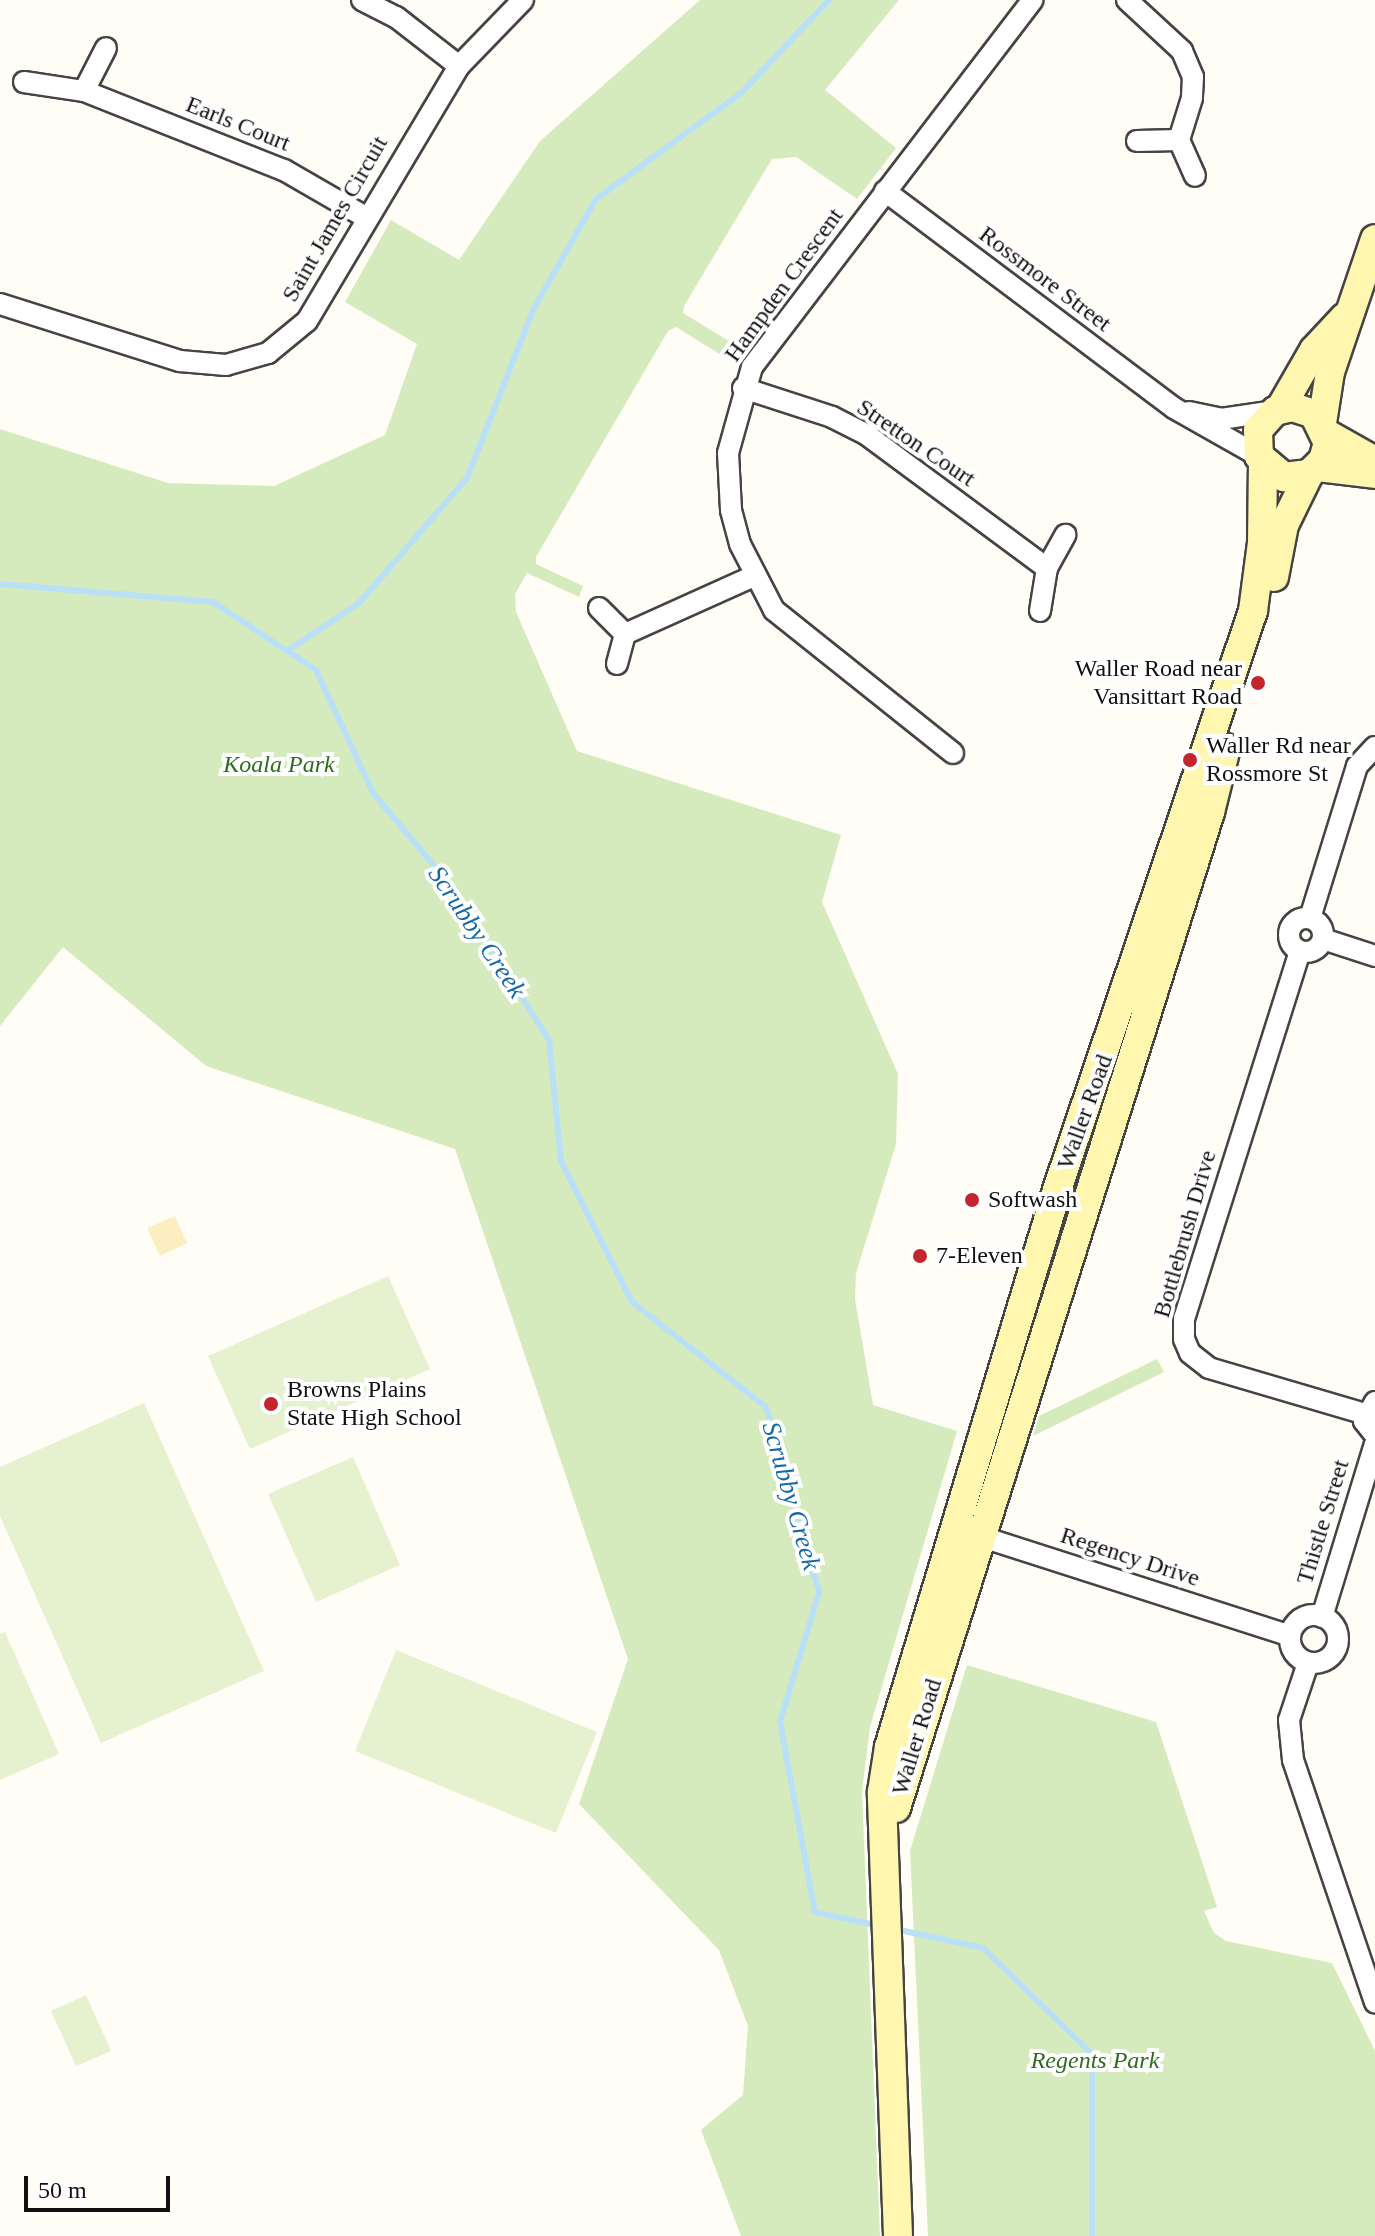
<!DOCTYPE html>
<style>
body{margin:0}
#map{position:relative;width:1375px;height:2236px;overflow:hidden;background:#fffdf5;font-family:Georgia,serif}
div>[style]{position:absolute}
.green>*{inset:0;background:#d5ebbd}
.sand>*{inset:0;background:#fbeec1}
.pitch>*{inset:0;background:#e6f2cf}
.stream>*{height:6px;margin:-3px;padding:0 3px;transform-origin:3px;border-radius:3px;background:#b9e0f7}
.roads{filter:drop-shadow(2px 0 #444) drop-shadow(-2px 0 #444) drop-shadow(0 2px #444) drop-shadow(0 -2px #444)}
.street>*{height:20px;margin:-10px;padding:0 10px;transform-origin:10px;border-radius:10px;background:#fff}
.street>.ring{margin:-10px;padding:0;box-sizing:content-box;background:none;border:20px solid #fff;border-radius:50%}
.secondary>*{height:28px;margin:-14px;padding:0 14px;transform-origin:14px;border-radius:14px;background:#fff6b0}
.dots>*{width:22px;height:22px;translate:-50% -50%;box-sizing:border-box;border:4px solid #fff;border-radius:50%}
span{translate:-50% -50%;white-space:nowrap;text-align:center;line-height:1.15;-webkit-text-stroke:8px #fff;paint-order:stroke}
.street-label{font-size:24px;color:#111}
.poi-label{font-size:24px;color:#111}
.right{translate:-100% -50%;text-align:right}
.left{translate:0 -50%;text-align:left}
.park-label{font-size:24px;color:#2f6b1f;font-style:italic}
.water-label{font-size:26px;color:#1768a6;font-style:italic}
.scale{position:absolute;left:24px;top:2176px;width:146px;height:36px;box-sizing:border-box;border:4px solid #111;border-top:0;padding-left:10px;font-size:24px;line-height:28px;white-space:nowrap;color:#111;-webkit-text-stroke:6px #fff;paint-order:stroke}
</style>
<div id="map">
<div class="green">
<div style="clip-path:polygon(700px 0,899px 0,825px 90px,896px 148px,857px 199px,796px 157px,772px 159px,684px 306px,683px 313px,742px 349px,734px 363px,676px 327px,668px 331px,536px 557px,536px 564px,583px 586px,579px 597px,527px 573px,515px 594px,516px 612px,577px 751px,841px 835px,822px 902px,898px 1074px,896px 1144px,856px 1273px,855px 1299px,873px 1405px,957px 1431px,870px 1727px,862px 1791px,880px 2236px,741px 2236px,701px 2130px,743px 2095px,748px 2026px,719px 1950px,579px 1804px,628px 1659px,455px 1149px,206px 1066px,63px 947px,0 1026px,0 429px,168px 483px,274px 486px,385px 435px,417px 344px,345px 302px,391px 220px,459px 260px,540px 141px)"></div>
<div style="clip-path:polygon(1157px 1359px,1164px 1372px,1033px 1436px,1039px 1416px)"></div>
<div style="clip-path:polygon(967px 1665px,1156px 1722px,1217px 1907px,1204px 1911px,1214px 1933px,1226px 1941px,1332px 1963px,1375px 2051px,1375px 2236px,928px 2236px,910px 1851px)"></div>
</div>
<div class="sand">
<div style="clip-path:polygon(175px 1216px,187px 1243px,160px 1256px,147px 1228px)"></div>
</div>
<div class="pitch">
<div style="clip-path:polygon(388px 1276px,430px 1369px,250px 1449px,208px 1356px)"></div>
<div style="clip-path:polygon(144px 1403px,264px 1671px,101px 1743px,0 1516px,0 1467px)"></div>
<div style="clip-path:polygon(353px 1457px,400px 1565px,316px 1602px,268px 1494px)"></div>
<div style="clip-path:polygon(5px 1632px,59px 1754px,0 1780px,0 1634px)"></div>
<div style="clip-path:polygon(396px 1650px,597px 1732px,556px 1833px,355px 1751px)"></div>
<div style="clip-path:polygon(86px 1995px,111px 2051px,76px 2066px,51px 2011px)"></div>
</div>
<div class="stream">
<div style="left:0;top:584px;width:214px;rotate:4.8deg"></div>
<div style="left:213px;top:602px;width:123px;rotate:33.4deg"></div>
<div style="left:316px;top:670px;width:136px;rotate:65.1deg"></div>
<div style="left:373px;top:793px;width:121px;rotate:50deg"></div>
<div style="left:451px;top:886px;width:183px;rotate:57.5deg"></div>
<div style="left:549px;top:1040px;width:122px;rotate:84.3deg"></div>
<div style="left:561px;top:1161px;width:158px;rotate:63.3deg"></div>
<div style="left:632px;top:1302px;width:170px;rotate:38.1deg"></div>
<div style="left:766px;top:1407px;width:192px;rotate:74deg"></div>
<div style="left:819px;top:1592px;width:136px;rotate:106.7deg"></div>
<div style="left:780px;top:1722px;width:193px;rotate:79.6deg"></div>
<div style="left:815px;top:1912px;width:66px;rotate:12.2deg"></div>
<div style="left:287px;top:651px;width:87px;rotate:-33.7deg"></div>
<div style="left:359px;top:603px;width:165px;rotate:-49.2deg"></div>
<div style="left:467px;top:478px;width:183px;rotate:-68.5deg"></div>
<div style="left:534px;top:308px;width:125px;rotate:-60.4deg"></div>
<div style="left:596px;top:199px;width:181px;rotate:-36.2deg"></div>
<div style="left:742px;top:92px;width:127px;rotate:-46.6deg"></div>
<div style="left:895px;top:1929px;width:90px;rotate:12.2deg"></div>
<div style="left:983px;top:1948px;width:152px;rotate:44.2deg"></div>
<div style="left:1092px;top:2054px;width:182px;rotate:90deg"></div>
</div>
<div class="roads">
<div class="street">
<div style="left:362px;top:0;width:38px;rotate:27deg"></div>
<div style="left:396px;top:17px;width:80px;rotate:37.9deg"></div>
<div style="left:1127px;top:0;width:75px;rotate:42.8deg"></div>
<div style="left:1182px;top:51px;width:28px;rotate:67deg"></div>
<div style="left:1193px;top:77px;width:21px;rotate:93deg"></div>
<div style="left:1192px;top:98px;width:44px;rotate:107.2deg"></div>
<div style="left:24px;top:82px;width:61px;rotate:8.5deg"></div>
<div style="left:84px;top:91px;width:48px;rotate:-62.9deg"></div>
<div style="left:84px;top:91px;width:215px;rotate:21.6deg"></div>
<div style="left:284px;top:170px;width:96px;rotate:30deg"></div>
<div style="left:1137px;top:141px;width:42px;rotate:-1.4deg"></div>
<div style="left:1179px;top:140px;width:39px;rotate:66deg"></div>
<div style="left:885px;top:191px;width:361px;rotate:36.9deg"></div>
<div style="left:1174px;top:408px;width:98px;rotate:29.5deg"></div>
<div style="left:0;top:304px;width:189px;rotate:17.6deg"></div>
<div style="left:180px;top:361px;width:46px;rotate:5deg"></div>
<div style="left:226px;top:365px;width:44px;rotate:-15.9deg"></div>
<div style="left:268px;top:353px;width:50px;rotate:-39.4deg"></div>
<div style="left:307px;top:321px;width:297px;rotate:-59.2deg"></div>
<div style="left:459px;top:66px;width:92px;rotate:-45.9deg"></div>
<div style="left:743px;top:388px;width:94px;rotate:18deg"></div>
<div style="left:832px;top:417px;width:39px;rotate:27deg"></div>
<div style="left:867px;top:435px;width:224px;rotate:36.5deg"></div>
<div style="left:1189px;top:412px;width:33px;rotate:12deg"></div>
<div style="left:1221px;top:419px;width:55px;rotate:-8.4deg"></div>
<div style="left:599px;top:608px;width:37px;rotate:45deg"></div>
<div style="left:625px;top:634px;width:31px;rotate:105deg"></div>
<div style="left:1040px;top:611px;width:44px;rotate:-80.8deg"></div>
<div style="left:1047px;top:568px;width:38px;rotate:-61deg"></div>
<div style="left:625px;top:634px;width:141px;rotate:-24.2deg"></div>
<div style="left:953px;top:753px;width:229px;rotate:-141.4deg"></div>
<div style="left:774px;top:610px;width:74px;rotate:-117.3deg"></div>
<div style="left:740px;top:544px;width:35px;rotate:-105deg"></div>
<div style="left:731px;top:510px;width:57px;rotate:-93deg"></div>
<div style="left:728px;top:453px;width:89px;rotate:-74.4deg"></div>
<div style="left:752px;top:367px;width:462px;rotate:-52.6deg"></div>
<div class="ring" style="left:1289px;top:918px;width:14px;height:14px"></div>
<div style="left:1310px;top:918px;width:159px;rotate:-72.8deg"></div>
<div style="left:1357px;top:766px;width:26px;rotate:-47deg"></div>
<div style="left:1323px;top:939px;width:55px;rotate:18.1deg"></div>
<div style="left:1300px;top:951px;width:385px;rotate:107.5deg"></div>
<div style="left:1184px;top:1318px;width:21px;rotate:90deg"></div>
<div style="left:1184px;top:1339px;width:15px;rotate:67deg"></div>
<div style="left:1190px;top:1353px;width:24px;rotate:38deg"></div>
<div style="left:1209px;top:1368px;width:163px;rotate:16.4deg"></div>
<div style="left:1375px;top:1402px;width:22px;rotate:120deg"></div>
<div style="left:1364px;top:1421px;width:18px;rotate:52deg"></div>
<div style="left:970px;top:1533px;width:336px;rotate:17.8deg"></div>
<div class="ring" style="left:1290px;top:1615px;width:28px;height:28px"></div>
<div style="left:1322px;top:1617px;width:181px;rotate:-73deg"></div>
<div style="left:1308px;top:1663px;width:60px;rotate:108.4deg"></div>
<div style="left:1289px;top:1720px;width:40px;rotate:84.3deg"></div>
<div style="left:1293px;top:1760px;width:256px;rotate:71.3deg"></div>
</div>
<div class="secondary">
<div style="left:1280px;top:409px;width:68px;rotate:-60deg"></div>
<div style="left:1314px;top:350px;width:45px;rotate:-46.8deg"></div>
<div style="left:1322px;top:423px;width:52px;rotate:-81.1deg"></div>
<div style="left:1330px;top:372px;width:140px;rotate:-71.3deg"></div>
<div style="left:1327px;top:434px;width:55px;rotate:29.4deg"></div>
<div style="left:1318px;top:467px;width:57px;rotate:7deg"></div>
<div style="left:1274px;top:577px;width:53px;rotate:-79.1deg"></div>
<div style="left:1284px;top:525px;width:57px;rotate:-63.9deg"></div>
<div style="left:1309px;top:474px;width:20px;rotate:-45deg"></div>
<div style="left:1323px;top:460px;width:18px;rotate:-74deg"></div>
<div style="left:1328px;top:443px;width:32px;rotate:-116deg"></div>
<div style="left:1314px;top:414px;width:23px;rotate:-162deg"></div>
<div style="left:1292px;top:407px;width:17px;rotate:167deg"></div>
<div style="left:1275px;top:411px;width:25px;rotate:132deg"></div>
<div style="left:1258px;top:430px;width:26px;rotate:88deg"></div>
<div style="left:1259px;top:456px;width:33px;rotate:40deg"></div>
<div style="left:1284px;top:477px;width:25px;rotate:-7deg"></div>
<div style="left:896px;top:1808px;width:1044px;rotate:-72.5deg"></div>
<div style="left:1210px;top:812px;width:66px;rotate:-76deg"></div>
<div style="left:898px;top:2236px;width:444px;rotate:-92.1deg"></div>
<div style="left:882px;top:1792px;width:46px;rotate:-81.2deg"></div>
<div style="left:889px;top:1747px;width:585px;rotate:-73.21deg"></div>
<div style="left:1058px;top:1187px;width:608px;rotate:-71.3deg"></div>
<div style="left:1253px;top:611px;width:69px;rotate:-82.5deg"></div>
<div style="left:1262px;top:543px;width:80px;rotate:-89.3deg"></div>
</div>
</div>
<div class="dots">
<div style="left:1258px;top:683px;background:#c4262e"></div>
<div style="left:1190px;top:760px;background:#c4262e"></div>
<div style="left:972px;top:1200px;background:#c4262e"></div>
<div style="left:920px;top:1256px;background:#c4262e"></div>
<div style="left:271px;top:1404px;background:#c4262e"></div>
</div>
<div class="street-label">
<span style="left:238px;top:124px;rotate:22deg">Earls Court</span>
<span style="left:335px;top:219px;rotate:-60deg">Saint James Circuit</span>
<span style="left:1045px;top:279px;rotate:37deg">Rossmore Street</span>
<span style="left:784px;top:285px;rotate:-54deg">Hampden Crescent</span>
<span style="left:916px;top:443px;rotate:34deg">Stretton Court</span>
<span style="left:1085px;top:1112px;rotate:-70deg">Waller Road</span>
<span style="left:1185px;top:1234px;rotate:-74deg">Bottlebrush Drive</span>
<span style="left:1323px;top:1522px;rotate:-73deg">Thistle Street</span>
<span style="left:1130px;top:1557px;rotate:18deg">Regency Drive</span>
<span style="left:917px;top:1737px;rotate:-73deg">Waller Road</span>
</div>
<div class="poi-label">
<span class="right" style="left:1242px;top:683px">Waller Road near<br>Vansittart Road</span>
<span class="left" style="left:1206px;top:760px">Waller Rd near<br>Rossmore St</span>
<span class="left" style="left:988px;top:1200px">Softwash</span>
<span class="left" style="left:936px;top:1256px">7-Eleven</span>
<span class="left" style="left:287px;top:1404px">Browns Plains<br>State High School</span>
</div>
<div class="park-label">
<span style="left:279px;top:765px">Koala Park</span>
<span style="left:1095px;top:2061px">Regents Park</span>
</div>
<div class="water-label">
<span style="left:477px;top:932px;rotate:56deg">Scrubby Creek</span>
<span style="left:791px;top:1496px;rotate:74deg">Scrubby Creek</span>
</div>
<div class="scale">50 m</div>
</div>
